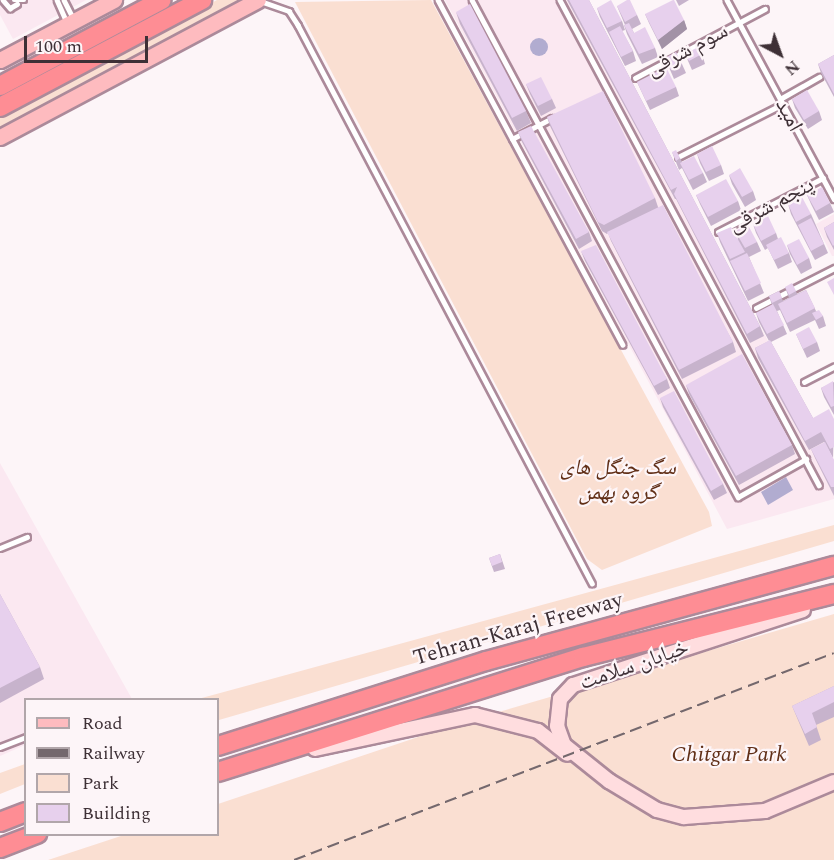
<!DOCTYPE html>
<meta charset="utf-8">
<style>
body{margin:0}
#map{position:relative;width:834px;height:860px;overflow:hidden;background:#fdf5f8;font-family:Spectral,"Noto Naskh Arabic",serif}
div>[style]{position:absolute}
.built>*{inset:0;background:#fbe8f1}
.green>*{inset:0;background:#fadfd2}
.water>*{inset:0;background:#b1acd0}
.round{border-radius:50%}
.roads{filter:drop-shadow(2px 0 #ac8a9a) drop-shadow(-2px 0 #ac8a9a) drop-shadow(0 2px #ac8a9a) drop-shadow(0 -2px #ac8a9a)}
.lane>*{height:4.5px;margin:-2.25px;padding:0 2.25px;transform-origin:2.25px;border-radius:2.25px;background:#fff}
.secondary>*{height:14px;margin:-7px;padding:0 7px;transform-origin:7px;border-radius:7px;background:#ffdddf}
.primary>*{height:15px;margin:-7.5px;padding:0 7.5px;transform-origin:7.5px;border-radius:7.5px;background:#febbbf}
.highway>*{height:18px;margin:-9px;padding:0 9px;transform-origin:9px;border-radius:9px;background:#fe8d94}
.rail>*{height:2px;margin-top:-1px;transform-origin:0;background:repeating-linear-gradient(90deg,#74686d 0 12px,transparent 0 18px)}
.wall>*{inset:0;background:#c7b3cc}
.shaded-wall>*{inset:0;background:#a292a6}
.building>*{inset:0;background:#e7d0ed}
span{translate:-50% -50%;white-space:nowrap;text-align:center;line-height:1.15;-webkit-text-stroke:4.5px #fdf5f8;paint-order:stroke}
.street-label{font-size:22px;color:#3e3036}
.park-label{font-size:22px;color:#612f17;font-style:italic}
.legend{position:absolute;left:24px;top:698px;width:195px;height:138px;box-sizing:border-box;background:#fdf5f8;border:2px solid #b1a6aa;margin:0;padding:8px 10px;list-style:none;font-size:18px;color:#3e3036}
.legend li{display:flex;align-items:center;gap:12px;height:30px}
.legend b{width:30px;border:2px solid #b1a6aa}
.north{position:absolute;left:750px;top:24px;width:60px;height:60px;-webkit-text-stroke:4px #fdf5f8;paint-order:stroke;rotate:139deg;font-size:16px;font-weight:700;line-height:24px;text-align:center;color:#3e3036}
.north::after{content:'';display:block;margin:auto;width:21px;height:27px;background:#3e3036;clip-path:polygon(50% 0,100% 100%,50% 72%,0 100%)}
.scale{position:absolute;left:24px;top:36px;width:124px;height:27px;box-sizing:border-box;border:3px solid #3e3036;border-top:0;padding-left:8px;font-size:18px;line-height:21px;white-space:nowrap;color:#3e3036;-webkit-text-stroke:4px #fdf5f8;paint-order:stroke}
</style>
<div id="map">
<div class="built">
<div style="clip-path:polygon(0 0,86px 0,13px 39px,0 15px)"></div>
<div style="clip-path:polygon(445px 0,581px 0,834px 461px,834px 499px,727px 529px)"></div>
<div style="clip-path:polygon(834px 214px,834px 256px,832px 256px,816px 224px)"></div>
<div style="clip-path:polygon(0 463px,132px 699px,26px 700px,25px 745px,0 756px)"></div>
</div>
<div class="green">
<div style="clip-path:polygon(217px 0,241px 0,0 127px,0 118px)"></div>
<div style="clip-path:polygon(431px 0,709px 512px,712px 526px,602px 570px,587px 559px,295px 2px)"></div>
<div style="clip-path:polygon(834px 525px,834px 541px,219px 720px,218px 700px,198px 699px)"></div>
<div style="clip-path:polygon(834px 614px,834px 860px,48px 860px,124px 835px,218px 834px,218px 804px,451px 726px)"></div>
<div style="clip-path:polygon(25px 764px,25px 784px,0 794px,0 773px)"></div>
</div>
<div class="water">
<div class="round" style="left:530px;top:38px;width:18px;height:18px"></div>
<div style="clip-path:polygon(786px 477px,793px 490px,768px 505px,761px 492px)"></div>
</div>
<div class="roads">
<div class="lane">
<div style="left:3px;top:0;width:11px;rotate:49deg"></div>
<div style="left:10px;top:8px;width:8px;rotate:-30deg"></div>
<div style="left:14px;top:0;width:10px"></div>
<div style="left:57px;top:0;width:24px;rotate:66deg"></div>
<div style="left:64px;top:0;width:20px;rotate:63deg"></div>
<div style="left:438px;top:0;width:391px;rotate:61.8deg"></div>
<div style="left:472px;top:0;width:564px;rotate:61.84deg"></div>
<div style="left:738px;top:497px;width:78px;rotate:-29.2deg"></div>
<div style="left:560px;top:0;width:550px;rotate:61.9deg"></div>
<div style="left:727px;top:0;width:226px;rotate:61.7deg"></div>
<div style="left:260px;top:1px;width:31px;rotate:19deg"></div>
<div style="left:289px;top:11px;width:17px;rotate:57deg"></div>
<div style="left:298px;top:25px;width:631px;rotate:62.22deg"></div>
<div style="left:635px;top:78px;width:147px;rotate:-28deg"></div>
<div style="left:780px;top:99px;width:45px;rotate:-29.4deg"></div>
<div style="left:512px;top:139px;width:45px;rotate:-27.7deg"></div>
<div style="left:678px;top:157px;width:118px;rotate:-26.8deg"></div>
<div style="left:718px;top:232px;width:118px;rotate:-27.2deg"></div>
<div style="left:756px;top:308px;width:88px;rotate:-27.1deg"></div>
<div style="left:804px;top:382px;width:34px;rotate:-27deg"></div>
<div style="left:0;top:548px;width:29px;rotate:-22deg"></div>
<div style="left:0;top:747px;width:28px;rotate:-21deg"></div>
</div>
<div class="secondary">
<div style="left:803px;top:610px;width:242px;rotate:161.9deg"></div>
<div style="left:573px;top:685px;width:19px;rotate:133deg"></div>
<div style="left:560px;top:699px;width:27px;rotate:96deg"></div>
<div style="left:557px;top:726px;width:20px;rotate:70deg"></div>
<div style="left:564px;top:745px;width:58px;rotate:38.7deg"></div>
<div style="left:609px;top:781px;width:56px;rotate:31.1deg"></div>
<div style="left:657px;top:810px;width:28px;rotate:15deg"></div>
<div style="left:684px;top:817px;width:81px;rotate:-4.2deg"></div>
<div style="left:765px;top:811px;width:75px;rotate:-22.8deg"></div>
<div style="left:315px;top:749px;width:164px;rotate:-12deg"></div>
<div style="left:475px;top:715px;width:65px;rotate:14.3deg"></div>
<div style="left:538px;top:731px;width:37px;rotate:38deg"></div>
</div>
<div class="primary">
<div style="left:0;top:60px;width:129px;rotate:-27.8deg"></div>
<div style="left:0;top:137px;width:292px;rotate:-28deg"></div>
</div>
<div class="highway">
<div style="left:0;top:86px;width:183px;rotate:-28deg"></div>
<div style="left:0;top:107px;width:229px;rotate:-27.9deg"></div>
<div style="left:218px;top:746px;width:281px;rotate:-17.6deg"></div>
<div style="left:486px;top:661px;width:361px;rotate:-15.3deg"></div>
<div style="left:218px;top:772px;width:383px;rotate:-17.5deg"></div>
<div style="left:583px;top:657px;width:259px;rotate:-14.1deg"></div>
<div style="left:0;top:822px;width:28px;rotate:-21deg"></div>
<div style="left:0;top:848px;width:40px;rotate:-21deg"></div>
</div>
</div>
<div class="rail">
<div style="left:294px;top:860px;width:578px;rotate:-20.97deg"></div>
</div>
<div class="wall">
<div style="clip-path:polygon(567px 0,589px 0,760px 326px,764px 336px,750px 343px,676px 199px,675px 199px)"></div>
<div style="clip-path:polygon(676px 0,689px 0,679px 6px)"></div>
<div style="clip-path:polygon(617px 6px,637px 15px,641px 24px,632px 29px,634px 33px,655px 48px,658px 57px,642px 64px,627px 34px,624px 25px,625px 25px)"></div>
<div style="clip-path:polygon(597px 8px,622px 21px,625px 30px,622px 31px,633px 51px,636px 61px,625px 66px,600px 17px)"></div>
<div style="clip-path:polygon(456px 12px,526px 111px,531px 123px,517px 131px,460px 24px)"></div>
<div style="clip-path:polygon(645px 14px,684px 20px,687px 29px,662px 49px,649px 23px)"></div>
<div style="clip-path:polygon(685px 54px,702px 54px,705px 64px,692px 70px)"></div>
<div style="clip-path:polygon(834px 55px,834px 97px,821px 73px,818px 64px)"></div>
<div style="clip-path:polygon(665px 58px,682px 64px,686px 73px,674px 79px)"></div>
<div style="clip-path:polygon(637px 82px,676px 87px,679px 96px,650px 110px)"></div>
<div style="clip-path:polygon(526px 84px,552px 99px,556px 108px,541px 116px,530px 94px)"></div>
<div style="clip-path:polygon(792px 99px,819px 111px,822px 120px,808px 129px,795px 108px)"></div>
<div style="clip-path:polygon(547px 117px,655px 198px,658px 207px,733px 342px,736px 352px,682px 379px,611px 241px,608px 233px,607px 234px,602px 231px,550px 126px)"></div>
<div style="clip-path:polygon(518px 132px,589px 232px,592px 241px,579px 249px,522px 142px)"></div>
<div style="clip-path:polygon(672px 152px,680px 158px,682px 162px,703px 173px,707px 182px,693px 190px,682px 168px,679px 170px)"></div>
<div style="clip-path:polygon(697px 154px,721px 165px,724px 174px,709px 181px,700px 163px)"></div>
<div style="clip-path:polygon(729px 175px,753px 191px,756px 200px,745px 207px,732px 184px)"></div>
<div style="clip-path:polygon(696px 195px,738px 201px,741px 210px,711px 226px,700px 204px)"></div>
<div style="clip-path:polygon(807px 195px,830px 203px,834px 212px,819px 220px,811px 204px)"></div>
<div style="clip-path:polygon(788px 204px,811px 214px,828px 253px,815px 260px,791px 214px)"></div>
<div style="clip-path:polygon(834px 222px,834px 250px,827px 237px,824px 228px)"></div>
<div style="clip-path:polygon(753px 224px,776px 233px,778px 239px,789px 253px,792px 262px,778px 269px,768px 248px,765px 250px,756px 233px)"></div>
<div style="clip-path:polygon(735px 231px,757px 242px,761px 251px,749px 257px,764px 293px,748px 301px,720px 242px,717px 233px,738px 239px)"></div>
<div style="clip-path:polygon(787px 245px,809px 258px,812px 268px,801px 274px,790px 254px)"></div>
<div style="clip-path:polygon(581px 251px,667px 379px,670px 388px,658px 395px,585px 261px)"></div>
<div style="clip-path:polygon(785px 287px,796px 291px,797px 294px,806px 290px,816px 311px,823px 316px,826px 326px,819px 329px,815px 320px,790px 332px,780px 310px,777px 311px,787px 334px,771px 342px,813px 418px,834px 419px,833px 458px,824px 442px,809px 450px,758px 358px,755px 348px,769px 341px,759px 322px,756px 313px,772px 305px,769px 296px,779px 291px,783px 301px,789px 298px)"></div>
<div style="clip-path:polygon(796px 334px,817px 342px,820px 351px,807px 358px)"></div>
<div style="clip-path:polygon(834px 382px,834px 415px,824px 397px,821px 388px)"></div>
<div style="clip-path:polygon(686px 385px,792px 445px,795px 454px,739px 485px,689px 394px)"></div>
<div style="clip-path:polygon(660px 398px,723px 484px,727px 493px,714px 500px,663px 407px)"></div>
<div style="clip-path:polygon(811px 449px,834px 460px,834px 496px,815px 458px)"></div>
<div style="clip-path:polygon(500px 554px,505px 569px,494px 572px,489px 558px)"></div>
<div style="clip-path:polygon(0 594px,40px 667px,44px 679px,0 703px)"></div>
<div style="clip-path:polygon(834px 686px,834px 717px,816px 725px,821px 740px,809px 746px,792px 706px)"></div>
</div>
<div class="shaded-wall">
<div style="clip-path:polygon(684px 20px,687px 29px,662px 49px,658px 40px)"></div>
</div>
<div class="building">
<div style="clip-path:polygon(569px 0,589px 0,760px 326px,747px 334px,674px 194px,677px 187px,671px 190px)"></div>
<div style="clip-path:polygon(611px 0,622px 21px,607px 28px,597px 8px)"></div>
<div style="clip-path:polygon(627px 0,630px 0,637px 15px,625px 22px,617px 6px)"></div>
<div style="clip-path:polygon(673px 0,674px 0,684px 20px,658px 40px,645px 14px)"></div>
<div style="clip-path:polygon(470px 4px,526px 111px,512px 118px,456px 12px)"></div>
<div style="clip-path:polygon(629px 23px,634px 33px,645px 27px,655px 48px,639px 54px,624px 25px)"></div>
<div style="clip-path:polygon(620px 26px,633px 51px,621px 57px,609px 32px)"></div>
<div style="clip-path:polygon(698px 47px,702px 54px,689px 61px,685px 54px)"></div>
<div style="clip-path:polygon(676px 52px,682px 64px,670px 69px,665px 58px)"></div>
<div style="clip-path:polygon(834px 55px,834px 94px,818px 64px)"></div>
<div style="clip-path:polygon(666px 67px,676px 87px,646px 101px,637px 82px)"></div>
<div style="clip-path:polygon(541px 77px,552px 99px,538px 106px,526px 84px)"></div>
<div style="clip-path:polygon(807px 90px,819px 111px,804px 120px,792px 99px)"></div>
<div style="clip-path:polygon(603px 91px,655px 198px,604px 225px,598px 222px,547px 117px)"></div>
<div style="clip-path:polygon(531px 126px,589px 232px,576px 239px,518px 132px)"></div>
<div style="clip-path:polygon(712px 146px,721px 165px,706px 172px,697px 154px)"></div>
<div style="clip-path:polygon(676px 150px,680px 158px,676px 161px,672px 152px)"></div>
<div style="clip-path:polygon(694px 156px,703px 173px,689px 180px,680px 163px)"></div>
<div style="clip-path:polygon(740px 168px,753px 191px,742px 197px,729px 175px)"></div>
<div style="clip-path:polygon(726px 179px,738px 201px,708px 217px,696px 195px)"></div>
<div style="clip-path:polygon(822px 187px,830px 203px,816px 211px,807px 195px)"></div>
<div style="clip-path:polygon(802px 197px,811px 214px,796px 222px,788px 204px)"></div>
<div style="clip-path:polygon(663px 205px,733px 342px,679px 370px,607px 232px)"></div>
<div style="clip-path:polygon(768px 216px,776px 233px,761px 241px,753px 224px)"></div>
<div style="clip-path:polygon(811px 218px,824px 244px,811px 251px,798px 225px)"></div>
<div style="clip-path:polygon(834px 222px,834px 245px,833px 246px,824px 228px)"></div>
<div style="clip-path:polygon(748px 225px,757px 242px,745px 248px,735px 231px)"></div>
<div style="clip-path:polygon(731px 227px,745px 252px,730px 259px,717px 233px)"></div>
<div style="clip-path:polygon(781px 237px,789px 253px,774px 260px,766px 245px)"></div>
<div style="clip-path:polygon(799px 239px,809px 258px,797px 265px,787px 245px)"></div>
<div style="clip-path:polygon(596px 245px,667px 379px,654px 386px,581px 251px)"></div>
<div style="clip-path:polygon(747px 253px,761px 283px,745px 291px,730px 261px)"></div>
<div style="clip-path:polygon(834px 278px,834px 295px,827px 282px)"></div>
<div style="clip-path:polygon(792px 283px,796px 291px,789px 295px,785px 287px)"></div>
<div style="clip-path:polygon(806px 290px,815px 308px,787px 323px,778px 304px)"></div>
<div style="clip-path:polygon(779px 291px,782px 298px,772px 303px,769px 296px)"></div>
<div style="clip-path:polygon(773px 304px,784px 325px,767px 334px,756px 313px)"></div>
<div style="clip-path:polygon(819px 310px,823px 316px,816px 320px,812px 313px)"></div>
<div style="clip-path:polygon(809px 327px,817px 342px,803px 349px,796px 334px)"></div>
<div style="clip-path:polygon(770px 340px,813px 418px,829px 409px,834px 419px,834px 447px,830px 449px,821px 432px,805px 441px,755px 348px)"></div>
<div style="clip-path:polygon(742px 354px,792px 445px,736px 476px,686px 385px)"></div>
<div style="clip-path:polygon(833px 381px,834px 406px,831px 407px,821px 388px)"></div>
<div style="clip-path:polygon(674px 391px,723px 484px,711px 491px,660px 398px)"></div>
<div style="clip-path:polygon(825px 442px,834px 460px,834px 487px,831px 487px,811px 449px)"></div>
<div style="clip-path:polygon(500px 554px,502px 562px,492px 566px,489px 558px)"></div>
<div style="clip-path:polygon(0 594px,40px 667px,0 688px)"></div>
<div style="clip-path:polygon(834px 686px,834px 702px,812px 713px,817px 727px,805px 734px,792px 706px)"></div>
</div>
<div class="street-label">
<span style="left:687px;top:50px;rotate:-28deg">سوم شرقی</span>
<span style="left:789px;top:115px;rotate:62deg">امید</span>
<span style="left:771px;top:205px;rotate:-28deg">پنجم شرقی</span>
<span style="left:518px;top:629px;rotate:-16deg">Tehran-Karaj Freeway</span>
<span style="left:634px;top:665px;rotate:-19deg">خیابان سلامت</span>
</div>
<div class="park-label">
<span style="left:618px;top:480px">سگ جنگل های<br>گروه بهمن</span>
<span style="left:729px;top:755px">Chitgar Park</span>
</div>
<ul class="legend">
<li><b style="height:8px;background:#febbbf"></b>Road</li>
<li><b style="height:8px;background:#74686d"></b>Railway</li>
<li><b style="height:16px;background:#fadfd2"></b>Park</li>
<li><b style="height:16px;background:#e7d0ed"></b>Building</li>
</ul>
<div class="north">N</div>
<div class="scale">100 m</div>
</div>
